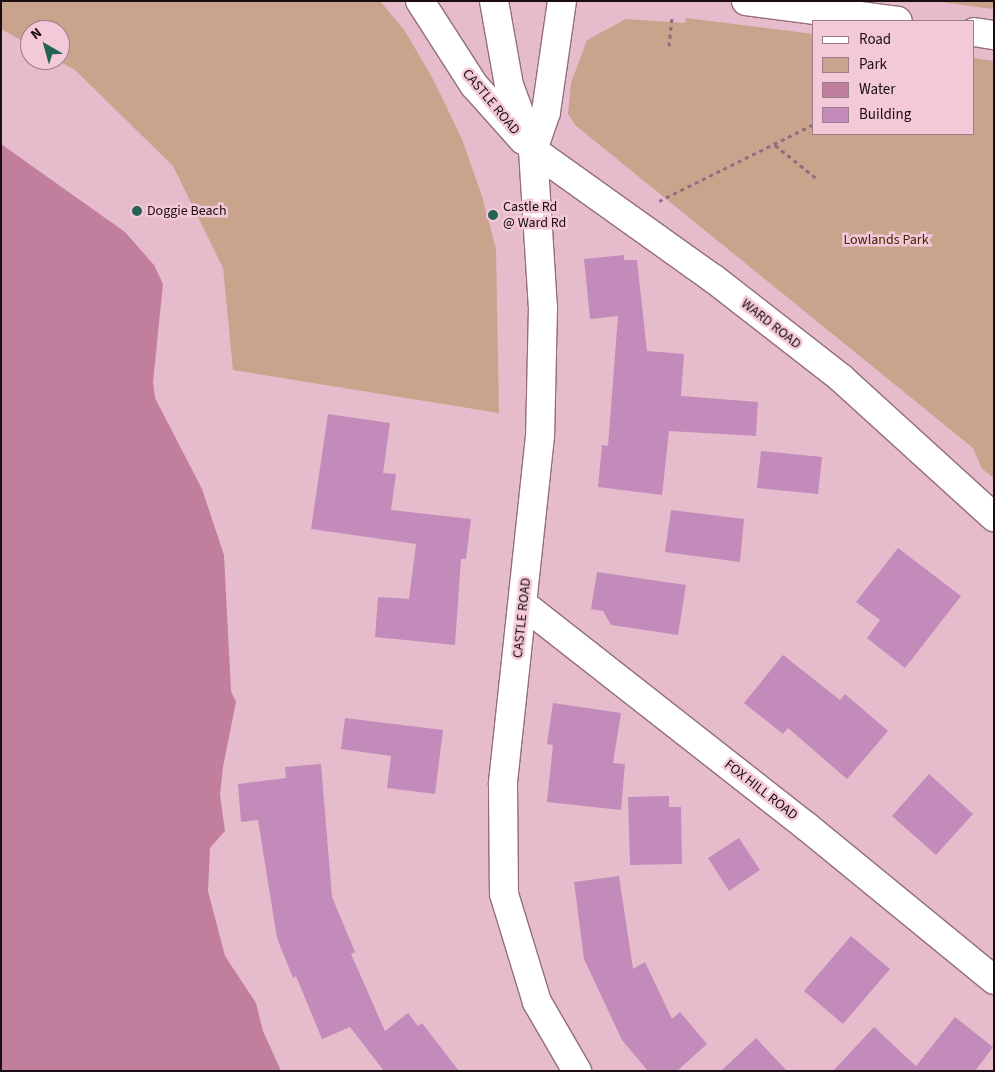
<!DOCTYPE html>
<style>
body{margin:0}
#map{position:relative;width:995px;height:1072px;overflow:hidden;background:#e6bccd;font-family:"Source Sans 3",sans-serif}
div>[style]{position:absolute}
.green>*{inset:0;background:#caa38d}
.water>*{inset:0;background:#c27f9d}
.building>*{inset:0;background:#c28bba}
.path>*{height:3px;margin-top:-1.5px;transform-origin:0;background:repeating-linear-gradient(90deg,#8c6f7b 0 4px,transparent 0 8px)}
.roads{filter:drop-shadow(1px 0 #936d7d) drop-shadow(-1px 0 #936d7d) drop-shadow(0 1px #936d7d) drop-shadow(0 -1px #936d7d)}
.street>*{height:28px;margin:-14px;padding:0 14px;transform-origin:14px;border-radius:14px;background:#fff}
.secondary>*{height:28px;margin:-14px;padding:0 14px;transform-origin:14px;border-radius:14px;background:#fff}
.dots>*{width:14px;height:14px;translate:-50% -50%;box-sizing:border-box;border:2px solid #f3c9da;border-radius:50%}
span{translate:-50% -50%;white-space:nowrap;text-align:center;line-height:1.15;-webkit-text-stroke:5px #f3c9da;paint-order:stroke}
.street-label{font-size:14px;color:#1a0c12}
.poi-label{font-size:14px;color:#1a0c12}
.left{translate:0 -50%;text-align:left}
.park-label{font-size:14px;color:#4b2204}
.frame{position:absolute;inset:0;border:2px solid #1a0c12;pointer-events:none}
.legend{position:absolute;left:812px;top:20px;width:162px;height:115px;box-sizing:border-box;background:#f3c9da;border:1px solid #9c7d8a;margin:0;padding:6px 9px;list-style:none;font-size:15px;color:#1a0c12}
.legend li{display:flex;align-items:center;gap:10px;height:25px}
.legend b{width:25px;border:1px solid #9c7d8a}
.north{position:absolute;left:20px;top:20px;width:50px;height:50px;box-sizing:border-box;background:#f3c9da;border:1px solid #9c7d8a;border-radius:50%;rotate:322deg;font-size:14px;font-weight:700;line-height:20px;text-align:center;color:#1a0c12}
.north::after{content:'';display:block;margin:auto;width:18px;height:22px;background:#236352;clip-path:polygon(50% 0,100% 100%,50% 72%,0 100%)}
</style>
<div id="map">
<div class="green">
<div style="clip-path:polygon(1px 1px,380px 1px,405px 31px,434px 81px,462px 139px,482px 196px,496px 249px,499px 413px,233px 370px,223px 268px,173px 166px,75px 70px,57px 60px,60px 60px,60px 30px,30px 30px,30px 45px,1px 29px)"></div>
<div style="clip-path:polygon(935px 1px,994px 1px,994px 9px,984px 8px)"></div>
<div style="clip-path:polygon(686px 18px,814px 34px,814px 134px,974px 134px,974px 58px,994px 61px,994px 478px,982px 469px,973px 448px,575px 125px,568px 114px,571px 83px,587px 40px,626px 19px,685px 23px)"></div>
</div>
<div class="water">
<div style="clip-path:polygon(1px 144px,125px 232px,154px 265px,163px 284px,153px 382px,155px 398px,202px 489px,224px 555px,231px 691px,236px 702px,223px 767px,220px 795px,225px 831px,210px 848px,208px 891px,225px 956px,256px 1003px,263px 1031px,281px 1071px,1px 1071px)"></div>
</div>
<div class="building">
<div style="clip-path:polygon(624px 255px,624px 260px,637px 260px,647px 351px,684px 354px,681px 396px,758px 402px,756px 436px,669px 431px,662px 495px,598px 487px,602px 445px,608px 446px,618px 316px,590px 319px,584px 259px)"></div>
<div style="clip-path:polygon(328px 414px,390px 423px,383px 473px,396px 474px,391px 510px,471px 519px,466px 559px,461px 559px,455px 645px,375px 637px,378px 597px,409px 599px,416px 544px,311px 529px)"></div>
<div style="clip-path:polygon(761px 451px,822px 457px,818px 494px,757px 488px)"></div>
<div style="clip-path:polygon(671px 510px,744px 519px,740px 562px,665px 552px)"></div>
<div style="clip-path:polygon(898px 548px,961px 596px,905px 668px,867px 638px,880px 620px,856px 602px)"></div>
<div style="clip-path:polygon(597px 572px,686px 585px,678px 635px,611px 625px,603px 611px,591px 609px)"></div>
<div style="clip-path:polygon(783px 655px,840px 700px,845px 694px,888px 731px,847px 779px,788px 728px,783px 734px,744px 703px)"></div>
<div style="clip-path:polygon(553px 703px,621px 713px,613px 763px,625px 764px,621px 810px,547px 802px,553px 745px,547px 744px)"></div>
<div style="clip-path:polygon(345px 718px,443px 730px,435px 794px,387px 788px,391px 756px,341px 749px)"></div>
<div style="clip-path:polygon(321px 764px,332px 897px,355px 952px,351px 954px,385px 1031px,408px 1013px,418px 1026px,422px 1023px,459px 1071px,384px 1071px,350px 1027px,322px 1039px,296px 976px,293px 978px,277px 938px,258px 820px,241px 822px,238px 784px,286px 778px,285px 767px)"></div>
<div style="clip-path:polygon(929px 774px,973px 814px,936px 855px,892px 816px)"></div>
<div style="clip-path:polygon(669px 796px,669px 807px,681px 807px,682px 864px,630px 865px,628px 797px)"></div>
<div style="clip-path:polygon(739px 838px,760px 870px,729px 891px,708px 858px)"></div>
<div style="clip-path:polygon(619px 876px,633px 969px,645px 962px,672px 1019px,680px 1012px,707px 1044px,677px 1071px,648px 1071px,622px 1040px,584px 959px,574px 882px)"></div>
<div style="clip-path:polygon(851px 936px,890px 969px,843px 1024px,804px 991px)"></div>
<div style="clip-path:polygon(955px 1017px,993px 1047px,975px 1071px,833px 1071px,874px 1027px,916px 1066px)"></div>
<div style="clip-path:polygon(756px 1038px,787px 1071px,721px 1071px)"></div>
</div>
<div class="path">
<div style="left:669px;top:46px;width:28px;rotate:-84deg"></div>
<div style="left:775px;top:145px;width:53px;rotate:38.8deg"></div>
<div style="left:659px;top:201px;width:173px;rotate:-26.4deg"></div>
</div>
<div class="roads">
<div class="street">
<div style="left:533px;top:150px;width:222px;rotate:35.5deg"></div>
<div style="left:714px;top:279px;width:161px;rotate:37.9deg"></div>
<div style="left:841px;top:378px;width:207px;rotate:42.3deg"></div>
</div>
<div class="secondary">
<div style="left:420px;top:1px;width:100px;rotate:57.3deg"></div>
<div style="left:474px;top:85px;width:74px;rotate:48.3deg"></div>
<div style="left:494px;top:1px;width:85px;rotate:79.9deg"></div>
<div style="left:509px;top:85px;width:69px;rotate:69.7deg"></div>
<div style="left:533px;top:150px;width:157px;rotate:86.4deg"></div>
<div style="left:543px;top:307px;width:129px;rotate:91.3deg"></div>
<div style="left:540px;top:436px;width:350px;rotate:96.1deg"></div>
<div style="left:503px;top:784px;width:110px;rotate:89.5deg"></div>
<div style="left:504px;top:894px;width:113px;rotate:73deg"></div>
<div style="left:537px;top:1002px;width:80px;rotate:59.9deg"></div>
<div style="left:746px;top:1px;width:153px;rotate:7.5deg"></div>
<div style="left:974px;top:32px;width:20px;rotate:9deg"></div>
<div style="left:533px;top:150px;width:40px;rotate:-71.1deg"></div>
<div style="left:546px;top:112px;width:112px;rotate:-81.8deg"></div>
<div style="left:524px;top:605px;width:358px;rotate:38.1deg"></div>
<div style="left:806px;top:826px;width:243px;rotate:39.3deg"></div>
</div>
</div>
<div class="dots">
<div style="left:137px;top:211px;background:#236352"></div>
<div style="left:493px;top:215px;background:#236352"></div>
</div>
<div class="street-label">
<span style="left:491px;top:102px;rotate:50deg">CASTLE ROAD</span>
<span style="left:771px;top:324px;rotate:38deg">WARD ROAD</span>
<span style="left:522px;top:618px;rotate:-84deg">CASTLE ROAD</span>
<span style="left:761px;top:790px;rotate:38deg">FOX HILL ROAD</span>
</div>
<div class="poi-label">
<span class="left" style="left:503px;top:215px">Castle Rd<br>@ Ward Rd</span>
<span class="left" style="left:147px;top:211px">Doggie Beach</span>
</div>
<div class="park-label">
<span style="left:886px;top:240px">Lowlands Park</span>
</div>
<div class="frame"></div>
<ul class="legend">
<li><b style="height:6px;background:#fff"></b>Road</li>
<li><b style="height:14px;background:#caa38d"></b>Park</li>
<li><b style="height:14px;background:#c27f9d"></b>Water</li>
<li><b style="height:14px;background:#c28bba"></b>Building</li>
</ul>
<div class="north">N</div>
</div>
